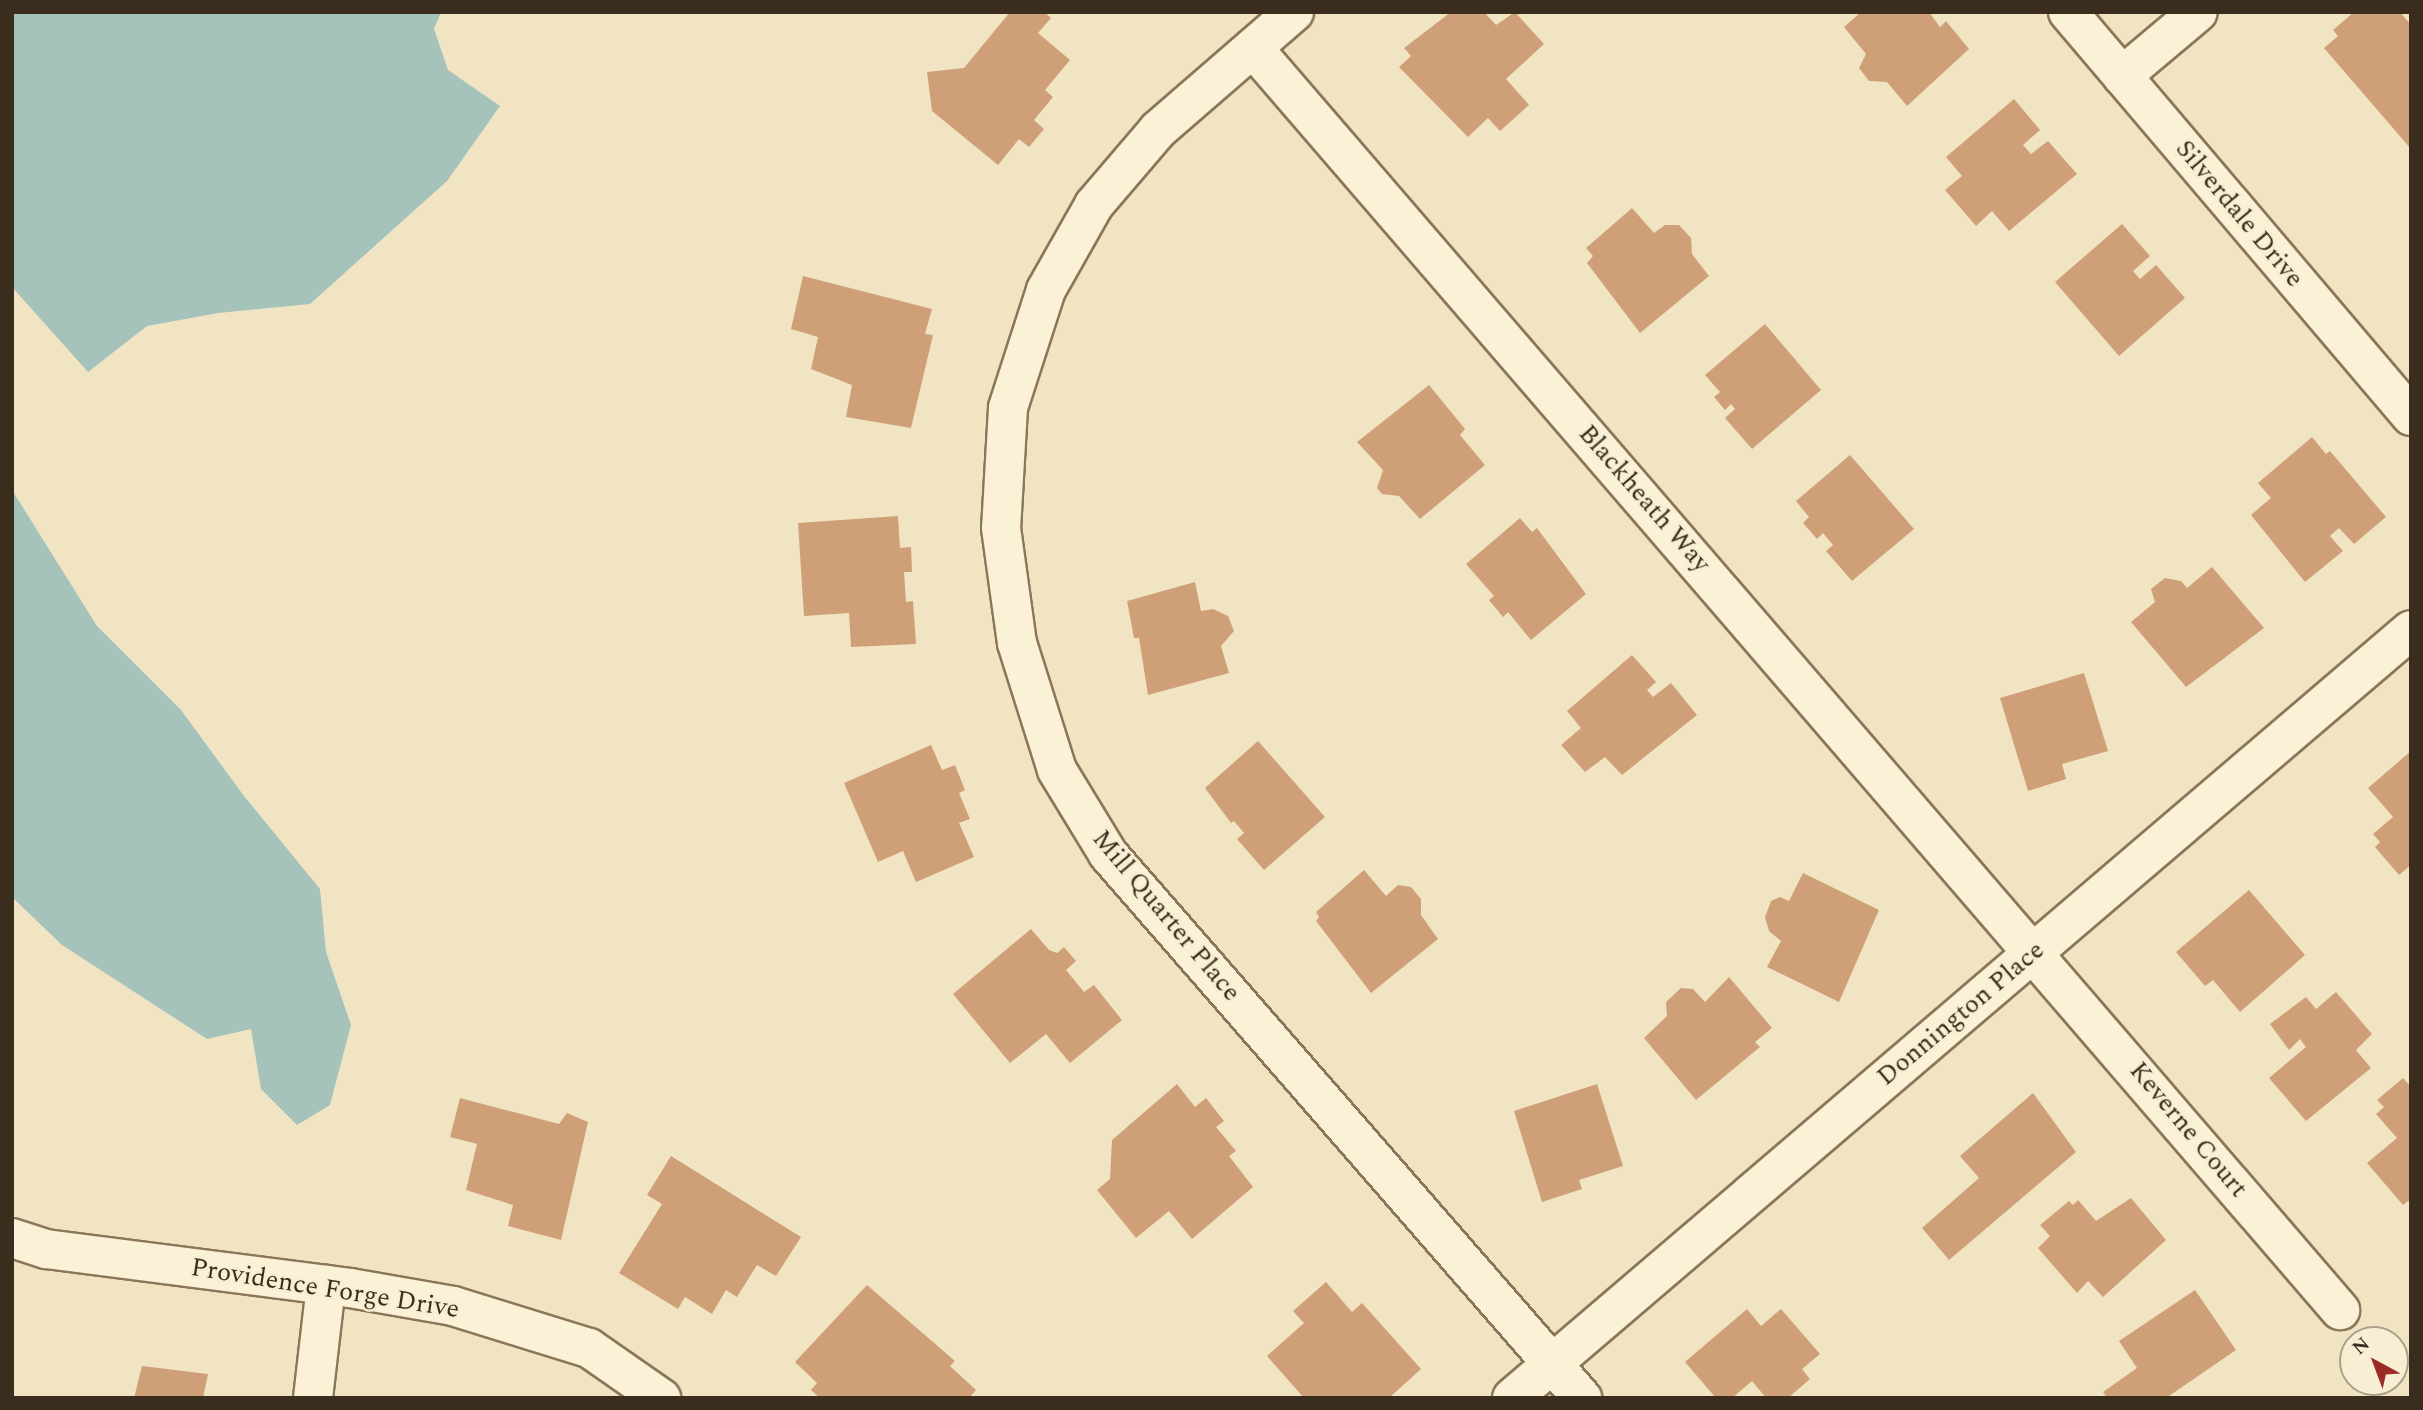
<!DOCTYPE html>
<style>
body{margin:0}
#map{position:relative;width:2423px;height:1410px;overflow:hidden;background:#f0e4c3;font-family:Spectral,serif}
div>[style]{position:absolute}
.water>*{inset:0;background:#a5c2bb}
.building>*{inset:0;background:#cfa078}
.roads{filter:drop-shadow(2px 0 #8b7659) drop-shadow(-2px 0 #8b7659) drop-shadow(0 2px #8b7659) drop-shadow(0 -2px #8b7659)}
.minor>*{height:38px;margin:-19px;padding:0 19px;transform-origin:19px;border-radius:19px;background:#faf1d7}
span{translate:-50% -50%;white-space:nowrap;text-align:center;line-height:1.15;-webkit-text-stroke:5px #f7eed3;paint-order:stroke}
.street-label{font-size:26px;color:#3a2d1e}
.frame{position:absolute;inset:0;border:14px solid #3a2d1e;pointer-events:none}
.north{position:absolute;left:2339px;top:1326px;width:70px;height:70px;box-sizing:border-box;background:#f7eed3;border:2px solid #aba18b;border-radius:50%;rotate:319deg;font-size:19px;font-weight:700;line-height:28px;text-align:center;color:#3a2d1e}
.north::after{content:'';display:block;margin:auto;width:24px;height:32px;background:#9c2b27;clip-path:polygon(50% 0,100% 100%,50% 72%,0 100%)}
</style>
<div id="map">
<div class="water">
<div style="clip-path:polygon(12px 12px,441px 12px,434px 29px,448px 70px,500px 106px,447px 181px,310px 304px,218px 313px,147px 326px,88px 372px,12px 287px)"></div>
<div style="clip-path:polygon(12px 490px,97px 626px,181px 710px,244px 796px,320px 889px,326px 952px,351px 1025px,330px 1105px,297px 1125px,261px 1089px,251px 1029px,207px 1039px,62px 945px,12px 897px)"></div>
</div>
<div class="building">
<div style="clip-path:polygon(1010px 12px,1044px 12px,1051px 18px,1038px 33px,1070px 60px,1045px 90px,1053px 97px,1034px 120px,1044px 129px,1029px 147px,1019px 139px,998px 165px,932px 111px,927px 72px,964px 68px)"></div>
<div style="clip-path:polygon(1451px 12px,1484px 12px,1496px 25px,1515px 12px,1544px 44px,1506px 79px,1529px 105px,1500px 131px,1488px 118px,1468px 137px,1399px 67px,1411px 56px,1404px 48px)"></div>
<div style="clip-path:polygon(1861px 12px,1929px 12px,1940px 27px,1946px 21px,1969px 49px,1907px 106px,1887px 82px,1869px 81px,1859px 68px,1866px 54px,1844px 27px)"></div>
<div style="clip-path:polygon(2354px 12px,2400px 12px,2411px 25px,2411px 149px,2324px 48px,2338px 36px,2333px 30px)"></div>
<div style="clip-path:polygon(2014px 99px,2040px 130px,2023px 145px,2031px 154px,2048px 141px,2077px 174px,2009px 231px,1992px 211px,1976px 226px,1945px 190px,1962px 176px,1946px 157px)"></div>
<div style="clip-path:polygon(1632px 208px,1654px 233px,1665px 225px,1679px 225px,1691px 238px,1692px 254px,1709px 276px,1640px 333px,1587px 263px,1593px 256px,1586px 248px)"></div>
<div style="clip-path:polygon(2122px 224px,2150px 256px,2133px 271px,2140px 279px,2156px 265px,2185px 298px,2119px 356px,2055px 282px)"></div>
<div style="clip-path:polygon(803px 276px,932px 309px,925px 334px,933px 335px,911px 428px,846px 417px,852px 385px,811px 369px,818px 337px,791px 329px)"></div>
<div style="clip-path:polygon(1765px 324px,1821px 390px,1752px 449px,1725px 418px,1735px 409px,1731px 404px,1725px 410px,1714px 397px,1720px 392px,1705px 375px)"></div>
<div style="clip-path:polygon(1429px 385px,1465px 429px,1460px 435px,1485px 465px,1420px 519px,1399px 496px,1382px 494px,1377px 488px,1383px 470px,1357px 442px)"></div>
<div style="clip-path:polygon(2312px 437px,2326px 454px,2330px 451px,2386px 517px,2354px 544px,2339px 528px,2330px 536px,2343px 551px,2305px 582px,2251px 515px,2271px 498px,2258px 483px)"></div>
<div style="clip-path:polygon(1850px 455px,1914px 529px,1852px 581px,1826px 551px,1833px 545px,1823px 533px,1817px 539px,1803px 523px,1809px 517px,1796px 501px)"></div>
<div style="clip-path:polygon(898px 516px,900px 548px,911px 547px,912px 572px,904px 572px,906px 602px,913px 601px,916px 644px,851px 647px,849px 613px,804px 616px,798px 523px)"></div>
<div style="clip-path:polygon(1520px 518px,1532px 532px,1537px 528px,1586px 594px,1531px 640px,1508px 612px,1503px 617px,1489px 600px,1494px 596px,1466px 564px)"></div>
<div style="clip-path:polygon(2212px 567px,2264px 628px,2186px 687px,2131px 622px,2155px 602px,2151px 589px,2165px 578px,2181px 581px,2187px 588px)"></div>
<div style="clip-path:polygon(1195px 582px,1201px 611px,1213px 609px,1228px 616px,1234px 631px,1221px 646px,1229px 673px,1148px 695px,1139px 638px,1134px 638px,1127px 601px)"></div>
<div style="clip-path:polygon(1632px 655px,1656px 682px,1647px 690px,1653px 697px,1671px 683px,1697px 715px,1622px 775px,1605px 757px,1585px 772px,1561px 745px,1581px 728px,1567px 711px)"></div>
<div style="clip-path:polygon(2084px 673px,2108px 751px,2062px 764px,2066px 779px,2028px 791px,2000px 698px)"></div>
<div style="clip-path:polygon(1258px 741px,1325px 817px,1264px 870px,1237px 839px,1244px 833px,1234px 821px,1231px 823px,1205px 788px)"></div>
<div style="clip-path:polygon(931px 745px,942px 770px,955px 765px,965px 790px,959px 793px,970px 819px,959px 823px,974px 857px,916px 882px,903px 851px,878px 862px,844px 783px)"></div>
<div style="clip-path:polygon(2411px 751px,2411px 865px,2399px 875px,2375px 847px,2380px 842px,2373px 834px,2393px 817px,2368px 788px)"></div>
<div style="clip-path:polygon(1364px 870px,1386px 896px,1398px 885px,1411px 887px,1421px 899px,1421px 915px,1438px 939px,1371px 993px,1316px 921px,1319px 917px,1316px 912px)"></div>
<div style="clip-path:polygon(1803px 873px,1879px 910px,1839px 1002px,1767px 967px,1781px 941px,1769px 931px,1765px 917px,1771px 901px,1780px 897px,1789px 901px)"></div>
<div style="clip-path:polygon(2249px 890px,2305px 955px,2240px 1012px,2213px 980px,2205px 986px,2176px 952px)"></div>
<div style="clip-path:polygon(1031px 929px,1049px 950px,1057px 953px,1064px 947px,1076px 961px,1066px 970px,1084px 992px,1094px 985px,1122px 1020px,1070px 1063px,1046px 1034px,1010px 1063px,953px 994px)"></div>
<div style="clip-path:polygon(1729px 977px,1772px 1028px,1755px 1042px,1760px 1047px,1696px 1100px,1644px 1038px,1667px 1016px,1666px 1002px,1681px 988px,1693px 989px,1705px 1002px)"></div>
<div style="clip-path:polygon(2336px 992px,2372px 1034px,2356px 1050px,2371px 1068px,2306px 1121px,2269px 1078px,2306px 1047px,2300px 1039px,2289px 1050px,2270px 1024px,2306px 997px,2316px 1009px)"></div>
<div style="clip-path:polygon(2403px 1078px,2411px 1087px,2411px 1199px,2403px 1205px,2367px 1163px,2397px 1138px,2376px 1114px,2384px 1107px,2377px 1100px)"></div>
<div style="clip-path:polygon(1177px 1084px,1195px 1107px,1206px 1098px,1224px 1121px,1216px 1127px,1236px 1151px,1229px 1156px,1253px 1187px,1192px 1239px,1169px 1211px,1136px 1238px,1097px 1190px,1110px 1179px,1112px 1140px)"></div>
<div style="clip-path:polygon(1597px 1084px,1623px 1166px,1579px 1180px,1582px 1189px,1542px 1202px,1514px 1111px)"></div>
<div style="clip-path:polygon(2033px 1093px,2076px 1152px,1949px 1260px,1922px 1228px,1979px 1178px,1960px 1156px)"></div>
<div style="clip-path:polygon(460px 1098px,559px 1124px,567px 1113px,588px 1122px,561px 1240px,508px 1226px,513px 1205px,466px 1190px,477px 1144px,450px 1137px)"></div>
<div style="clip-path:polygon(671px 1156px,801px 1237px,776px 1276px,757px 1265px,737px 1297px,726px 1290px,712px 1314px,685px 1297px,678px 1309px,619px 1273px,662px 1204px,647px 1195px)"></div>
<div style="clip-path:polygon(2131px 1198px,2166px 1240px,2103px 1297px,2088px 1281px,2077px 1293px,2038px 1248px,2050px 1236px,2040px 1225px,2069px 1201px,2073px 1205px,2078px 1200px,2096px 1221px)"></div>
<div style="clip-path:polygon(1326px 1282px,1352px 1312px,1362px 1303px,1421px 1369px,1389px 1398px,1304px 1398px,1267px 1356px,1304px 1323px,1293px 1311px)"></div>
<div style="clip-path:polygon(867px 1285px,955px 1361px,950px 1366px,976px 1390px,969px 1398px,820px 1398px,811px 1390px,817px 1383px,795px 1362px)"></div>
<div style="clip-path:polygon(2195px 1290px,2236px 1350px,2166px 1398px,2107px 1398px,2103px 1392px,2137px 1368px,2119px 1341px)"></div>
<div style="clip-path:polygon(1747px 1309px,1761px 1326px,1781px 1309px,1820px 1354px,1802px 1369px,1810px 1379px,1788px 1398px,1766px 1398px,1752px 1381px,1732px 1398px,1716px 1398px,1685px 1362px)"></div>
<div style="clip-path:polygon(142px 1366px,208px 1374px,203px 1398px,134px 1398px)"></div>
</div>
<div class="roads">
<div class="minor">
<div style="left:1294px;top:12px;width:180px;rotate:139.1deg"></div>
<div style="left:1158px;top:130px;width:99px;rotate:130.5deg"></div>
<div style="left:1094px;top:205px;width:98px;rotate:119.5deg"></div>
<div style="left:1046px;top:290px;width:124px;rotate:107.9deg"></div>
<div style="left:1008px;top:408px;width:120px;rotate:93.3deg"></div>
<div style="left:1001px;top:528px;width:116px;rotate:82.1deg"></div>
<div style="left:1017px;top:643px;width:133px;rotate:72.5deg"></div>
<div style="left:1057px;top:770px;width:98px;rotate:58.7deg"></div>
<div style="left:1108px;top:854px;width:722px;rotate:48.93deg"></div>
<div style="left:2068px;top:12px;width:530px;rotate:49.67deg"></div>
<div style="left:1253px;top:48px;width:1666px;rotate:49.26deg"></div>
<div style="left:2122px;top:76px;width:99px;rotate:-40.1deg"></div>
<div style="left:12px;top:1238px;width:36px;rotate:18deg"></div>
<div style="left:46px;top:1249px;width:306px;rotate:7.3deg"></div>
<div style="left:350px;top:1288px;width:105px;rotate:9.9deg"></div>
<div style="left:453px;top:1306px;width:142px;rotate:17.2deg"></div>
<div style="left:589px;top:1348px;width:88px;rotate:34.8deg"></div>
<div style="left:313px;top:1398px;width:114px;rotate:-83.4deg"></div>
<div style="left:1512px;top:1398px;width:1182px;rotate:-40.51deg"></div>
</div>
</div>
<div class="street-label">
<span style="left:2239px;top:214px;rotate:50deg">Silverdale Drive</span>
<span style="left:1644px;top:499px;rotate:49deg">Blackheath Way</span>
<span style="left:1166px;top:916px;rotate:50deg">Mill Quarter Place</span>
<span style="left:1961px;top:1014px;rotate:-40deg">Donnington Place</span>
<span style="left:2188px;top:1130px;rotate:50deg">Keverne Court</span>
<span style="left:325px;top:1289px;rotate:9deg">Providence Forge Drive</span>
</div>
<div class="frame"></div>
<div class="north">N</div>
</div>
